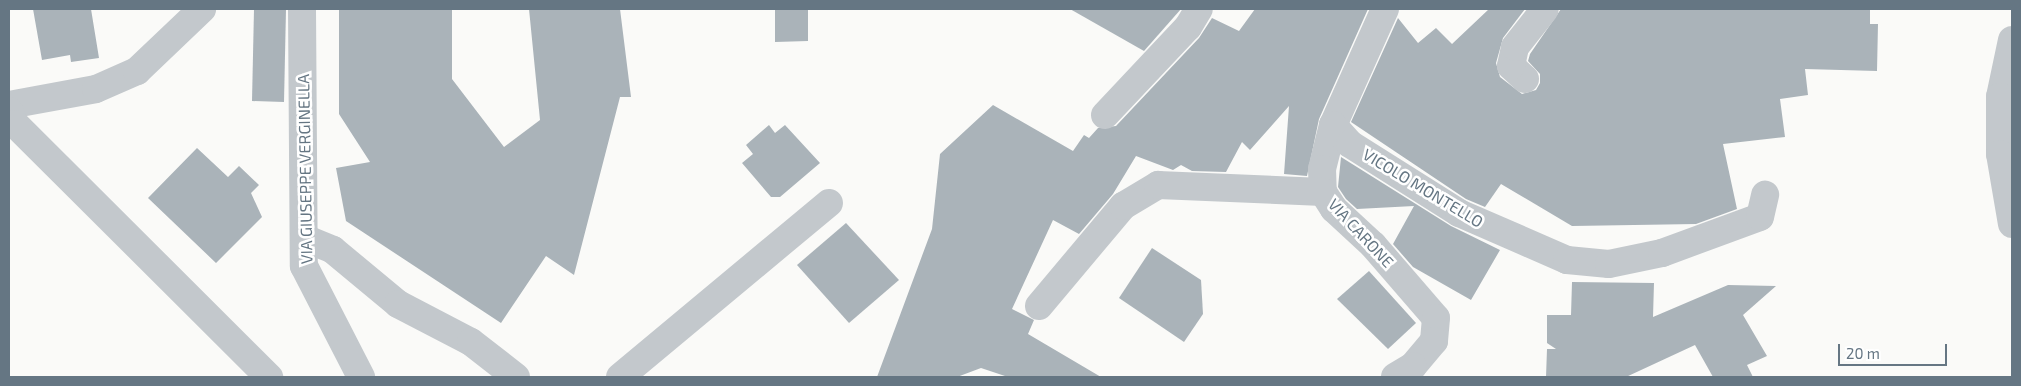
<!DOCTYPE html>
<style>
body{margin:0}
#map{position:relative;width:2021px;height:386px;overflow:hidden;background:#fafaf8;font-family:"Exo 2",sans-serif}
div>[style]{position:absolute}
.building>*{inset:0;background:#aab3b9}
.minor>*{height:28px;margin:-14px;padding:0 14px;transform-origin:14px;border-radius:14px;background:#c3c8cc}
span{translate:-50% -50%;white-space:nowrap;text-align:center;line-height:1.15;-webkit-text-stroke:5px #fff;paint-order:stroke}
.street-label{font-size:16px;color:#657683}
.frame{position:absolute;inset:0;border:10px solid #657683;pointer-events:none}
.scale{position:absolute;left:1838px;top:344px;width:109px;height:22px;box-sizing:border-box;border:2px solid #657683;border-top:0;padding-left:6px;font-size:15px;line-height:18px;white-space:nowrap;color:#657683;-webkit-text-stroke:4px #fff;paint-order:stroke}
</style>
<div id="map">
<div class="building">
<div style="clip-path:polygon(33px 9px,91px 9px,99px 58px,71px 62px,70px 55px,42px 60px)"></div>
<div style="clip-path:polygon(254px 9px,286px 9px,284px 102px,252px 101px)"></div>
<div style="clip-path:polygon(339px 9px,452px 9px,452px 79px,504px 147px,540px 120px,529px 9px,620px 9px,631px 97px,620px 97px,574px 275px,546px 256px,501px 323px,346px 221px,336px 168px,370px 162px,339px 114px)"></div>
<div style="clip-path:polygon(775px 9px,808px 9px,808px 41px,775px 42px)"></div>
<div style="clip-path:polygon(1070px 9px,1181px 9px,1144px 51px)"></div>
<div style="clip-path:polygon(1255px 9px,1368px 9px,1319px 119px,1307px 176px,1284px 174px,1289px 106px,1250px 150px,1242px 142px,1226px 172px,1192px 171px,1181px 165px,1173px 170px,1136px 156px,1113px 194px,1079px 234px,1053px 220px,1012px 309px,1034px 320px,1028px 334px,1101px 377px,1008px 377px,981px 368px,957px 377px,877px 377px,932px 229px,940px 154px,993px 105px,1073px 151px,1084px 135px,1089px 138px,1098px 128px,1116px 126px,1199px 38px,1212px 18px,1239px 31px)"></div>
<div style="clip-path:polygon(1489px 9px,1525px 9px,1503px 38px,1496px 63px,1500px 77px,1522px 94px,1536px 90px,1540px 83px,1540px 74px,1528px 61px,1530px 54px,1561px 9px,1870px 9px,1870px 24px,1878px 24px,1877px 71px,1805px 69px,1808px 95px,1780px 99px,1785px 137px,1723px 144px,1737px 209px,1696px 224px,1572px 226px,1501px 184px,1485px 207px,1466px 199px,1351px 122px,1398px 18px,1418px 43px,1436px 28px,1452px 44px)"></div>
<div style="clip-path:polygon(769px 125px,775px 133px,785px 125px,820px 163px,780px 197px,771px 197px,742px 163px,753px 154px,746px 145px)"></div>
<div style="clip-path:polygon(197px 148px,228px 177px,239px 166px,259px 185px,251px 193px,262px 217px,216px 263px,148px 198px)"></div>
<div style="clip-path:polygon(1341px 157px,1451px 226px,1500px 250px,1471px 300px,1413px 267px,1393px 244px,1414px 206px,1357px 209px,1346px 199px,1338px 187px)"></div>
<div style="clip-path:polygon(846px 223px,899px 280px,849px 323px,797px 265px)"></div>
<div style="clip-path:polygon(1152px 248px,1201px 280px,1203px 314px,1184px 342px,1119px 298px)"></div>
<div style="clip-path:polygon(1369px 271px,1416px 323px,1388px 349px,1337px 299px)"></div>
<div style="clip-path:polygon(1572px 282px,1654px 283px,1653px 317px,1728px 285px,1776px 286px,1743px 315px,1767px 356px,1747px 365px,1753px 377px,1713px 377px,1695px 345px,1626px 377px,1546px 377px,1547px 349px,1556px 349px,1547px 343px,1547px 315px,1571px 315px)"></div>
</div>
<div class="minor">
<div style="left:302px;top:9px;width:257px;rotate:89.6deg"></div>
<div style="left:304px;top:266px;width:125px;rotate:62.8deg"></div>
<div style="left:1385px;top:9px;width:127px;rotate:114.1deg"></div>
<div style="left:1333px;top:125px;width:45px;rotate:104deg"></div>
<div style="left:1322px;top:169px;width:23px;rotate:88deg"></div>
<div style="left:1323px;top:192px;width:20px;rotate:57deg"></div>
<div style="left:1334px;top:209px;width:53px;rotate:42.7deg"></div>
<div style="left:1373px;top:245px;width:96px;rotate:49.2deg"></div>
<div style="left:1436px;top:318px;width:23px;rotate:95deg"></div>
<div style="left:1434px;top:341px;width:33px;rotate:130deg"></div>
<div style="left:1413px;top:366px;width:21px;rotate:149deg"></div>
<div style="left:2012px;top:40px;width:58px;rotate:101.9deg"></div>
<div style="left:2000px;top:97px;width:57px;rotate:90deg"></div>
<div style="left:2000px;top:154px;width:71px;rotate:80.3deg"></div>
<div style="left:1525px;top:79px;width:19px;rotate:-137deg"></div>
<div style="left:1511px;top:66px;width:19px;rotate:-78deg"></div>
<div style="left:1515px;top:47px;width:48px;rotate:-51.7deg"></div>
<div style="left:9px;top:105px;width:88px;rotate:-10.4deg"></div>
<div style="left:96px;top:89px;width:45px;rotate:-23.7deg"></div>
<div style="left:137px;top:71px;width:90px;rotate:-43.6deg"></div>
<div style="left:9px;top:111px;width:14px;rotate:65deg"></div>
<div style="left:15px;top:124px;width:359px;rotate:44.9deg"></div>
<div style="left:1105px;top:115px;width:121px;rotate:-46.7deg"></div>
<div style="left:1188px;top:27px;width:21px;rotate:-59deg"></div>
<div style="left:1333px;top:125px;width:25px;rotate:48deg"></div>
<div style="left:1350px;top:144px;width:129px;rotate:32.3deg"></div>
<div style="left:1459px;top:213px;width:118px;rotate:23.5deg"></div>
<div style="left:1567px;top:260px;width:42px;rotate:5.4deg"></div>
<div style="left:1609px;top:264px;width:54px;rotate:-11.7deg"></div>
<div style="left:1662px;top:253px;width:104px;rotate:-20.2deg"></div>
<div style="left:1760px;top:217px;width:23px;rotate:-77deg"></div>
<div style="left:304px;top:238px;width:31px;rotate:22deg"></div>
<div style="left:333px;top:250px;width:85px;rotate:39.7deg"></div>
<div style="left:398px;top:304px;width:82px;rotate:27.5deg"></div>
<div style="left:471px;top:342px;width:57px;rotate:37.9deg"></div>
<div style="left:1039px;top:306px;width:131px;rotate:-50deg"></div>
<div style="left:1123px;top:206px;width:41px;rotate:-31deg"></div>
<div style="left:1158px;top:185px;width:165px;rotate:2.4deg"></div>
<div style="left:620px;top:377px;width:272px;rotate:-39.8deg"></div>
</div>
<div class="street-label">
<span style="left:305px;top:169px;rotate:-91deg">VIA GIUSEPPE VERGINELLA</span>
<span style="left:1423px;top:188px;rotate:31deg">VICOLO MONTELLO</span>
<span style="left:1361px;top:233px;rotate:47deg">VIA CARONE</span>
</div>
<div class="frame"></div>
<div class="scale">20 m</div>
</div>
